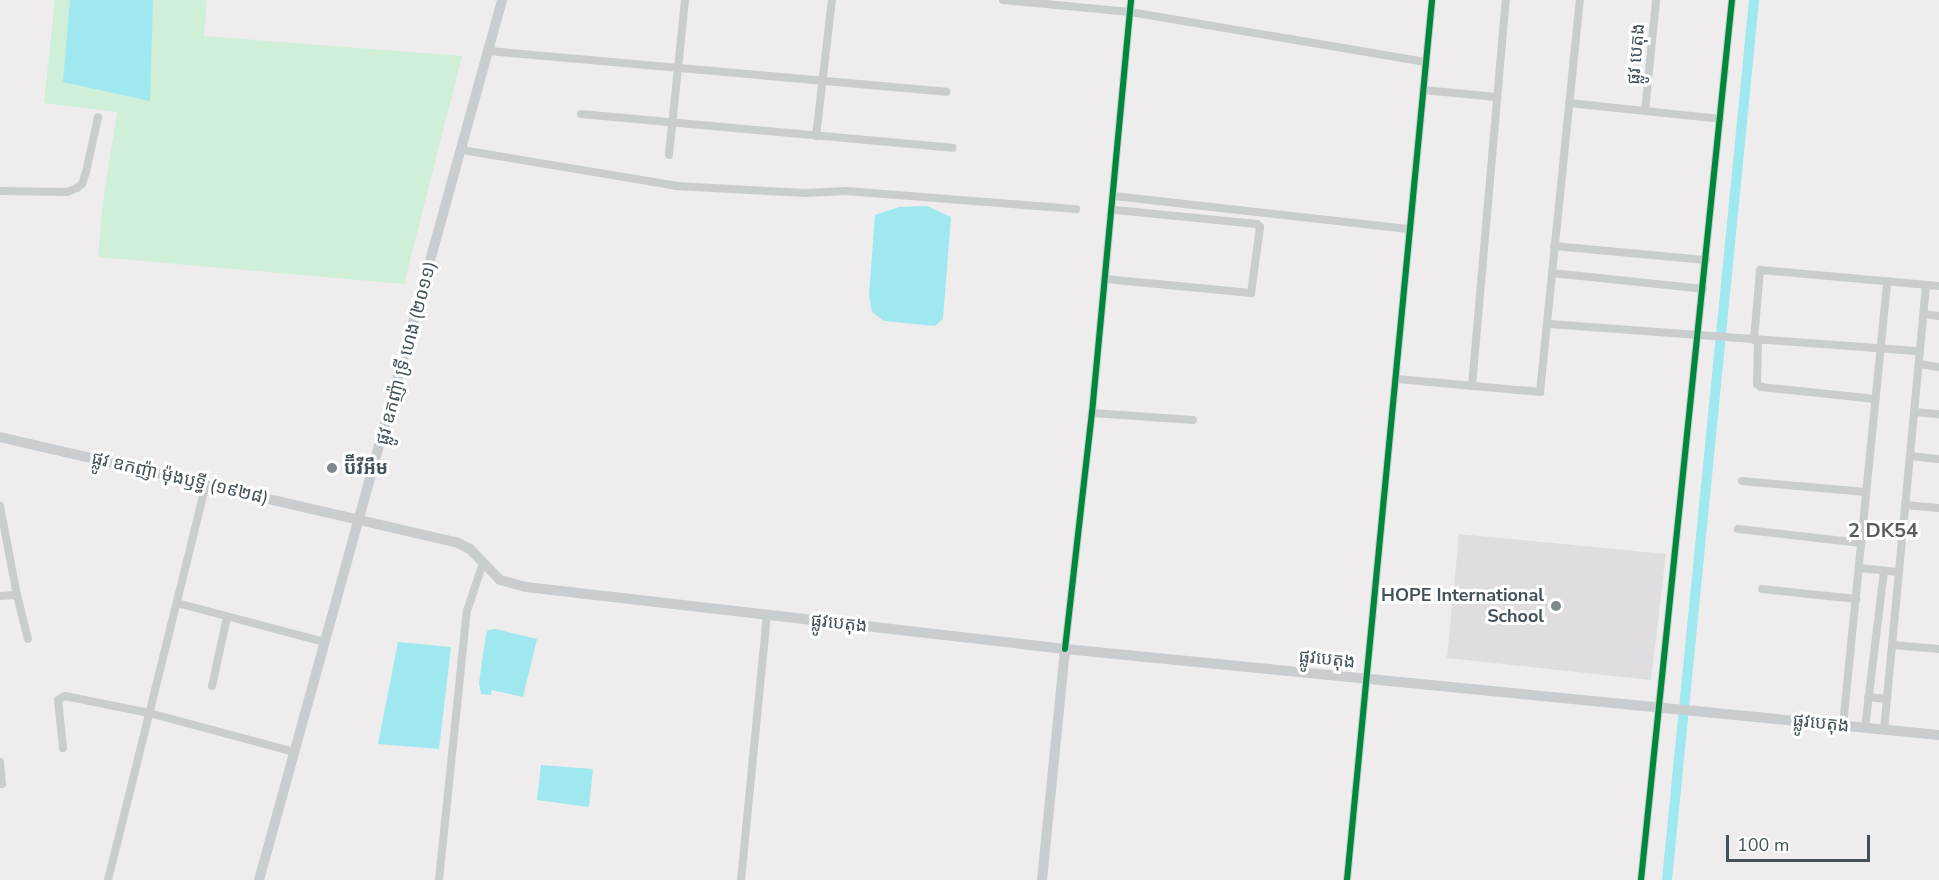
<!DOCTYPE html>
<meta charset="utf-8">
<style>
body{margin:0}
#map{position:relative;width:1939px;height:880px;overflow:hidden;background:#eeeced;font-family:"Nunito Sans","Noto Sans Khmer",sans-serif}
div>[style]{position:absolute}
.education>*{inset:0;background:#dfdddf}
.green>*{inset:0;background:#cfefd8}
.water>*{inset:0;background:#a0e8f0}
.canal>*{height:10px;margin:-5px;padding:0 5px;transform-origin:5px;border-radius:5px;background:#a0e8f0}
.street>*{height:8px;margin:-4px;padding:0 4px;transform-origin:4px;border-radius:4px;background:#c9cdce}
.secondary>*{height:10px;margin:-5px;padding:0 5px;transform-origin:5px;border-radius:5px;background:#c9cdd0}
.cycleway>*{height:6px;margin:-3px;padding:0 3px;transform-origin:3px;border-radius:3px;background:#00873e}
.dots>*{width:16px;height:16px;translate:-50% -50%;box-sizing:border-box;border:3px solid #fff;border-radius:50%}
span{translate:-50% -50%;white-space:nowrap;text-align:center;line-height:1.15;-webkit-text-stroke:6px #fff;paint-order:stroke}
.street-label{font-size:18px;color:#43525a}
.poi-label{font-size:18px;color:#43525a;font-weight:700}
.left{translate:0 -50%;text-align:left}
.right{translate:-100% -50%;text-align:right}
.neighbourhood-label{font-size:20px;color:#585d61;font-weight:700}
.scale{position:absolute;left:1726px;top:835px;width:144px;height:27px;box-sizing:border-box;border:3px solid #43525a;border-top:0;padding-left:8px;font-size:18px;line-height:21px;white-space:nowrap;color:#43525a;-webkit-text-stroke:4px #fff;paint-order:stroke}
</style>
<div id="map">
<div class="education">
<div style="clip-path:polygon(1459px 534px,1666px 554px,1651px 680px,1447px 658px)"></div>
</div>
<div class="green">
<div style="clip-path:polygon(55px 0,207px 0,204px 36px,462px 56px,404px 284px,98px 257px,103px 202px,117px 112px,44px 103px)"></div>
</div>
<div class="water">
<div style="clip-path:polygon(70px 0,153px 0,150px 101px,63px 82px)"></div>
<div style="clip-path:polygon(927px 206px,951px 217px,943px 319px,935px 326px,884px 321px,872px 312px,869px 295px,875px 215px,899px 207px)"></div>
<div style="clip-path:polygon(495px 629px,537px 639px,523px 697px,492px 690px,491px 695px,481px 694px,479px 683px,486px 634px,488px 630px)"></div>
<div style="clip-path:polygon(398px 642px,451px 647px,439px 749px,378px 744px)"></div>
<div style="clip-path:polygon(541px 765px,593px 769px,589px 807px,537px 800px)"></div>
</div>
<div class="canal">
<div style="left:1667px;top:880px;width:884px;rotate:-84.35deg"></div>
</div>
<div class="street">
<div style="left:1003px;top:0;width:128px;rotate:5.4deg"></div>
<div style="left:1130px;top:12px;width:300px;rotate:9.6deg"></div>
<div style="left:489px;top:51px;width:459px;rotate:5.1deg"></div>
<div style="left:1423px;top:90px;width:74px;rotate:5.4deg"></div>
<div style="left:1569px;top:103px;width:152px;rotate:6deg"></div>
<div style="left:1645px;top:111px;width:112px;rotate:-84.3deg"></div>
<div style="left:581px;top:114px;width:373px;rotate:5.2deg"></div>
<div style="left:816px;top:136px;width:137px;rotate:-83.3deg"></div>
<div style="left:462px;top:150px;width:217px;rotate:9.5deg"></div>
<div style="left:676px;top:186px;width:130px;rotate:3.1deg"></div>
<div style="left:806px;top:193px;width:40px;rotate:-2.9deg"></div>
<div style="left:846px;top:191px;width:231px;rotate:4.5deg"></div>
<div style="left:669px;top:155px;width:156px;rotate:-84.1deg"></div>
<div style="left:0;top:191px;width:67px;rotate:0.9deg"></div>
<div style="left:67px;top:192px;width:11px;rotate:-22deg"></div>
<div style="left:77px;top:188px;width:6px;rotate:-39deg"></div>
<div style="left:82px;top:184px;width:13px;rotate:-72deg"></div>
<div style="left:86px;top:172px;width:56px;rotate:-77.7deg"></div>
<div style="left:1114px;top:196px;width:298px;rotate:6.4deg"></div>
<div style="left:1554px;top:246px;width:153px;rotate:5.3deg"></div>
<div style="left:1552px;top:273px;width:152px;rotate:6deg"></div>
<div style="left:1105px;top:279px;width:147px;rotate:5.5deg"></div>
<div style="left:1251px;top:293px;width:67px;rotate:-82.2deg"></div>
<div style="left:1260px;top:227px;width:4px;rotate:-135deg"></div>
<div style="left:1257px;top:224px;width:145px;rotate:-174.4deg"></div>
<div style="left:1924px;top:314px;width:15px;rotate:8deg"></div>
<div style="left:1549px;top:324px;width:372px;rotate:4.2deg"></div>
<div style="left:1754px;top:340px;width:70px;rotate:-85.1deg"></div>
<div style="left:1760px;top:270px;width:180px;rotate:5.1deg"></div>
<div style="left:1758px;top:340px;width:44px;rotate:91.3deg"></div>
<div style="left:1757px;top:384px;width:5px;rotate:37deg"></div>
<div style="left:1761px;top:387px;width:115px;rotate:6deg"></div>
<div style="left:1919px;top:364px;width:20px;rotate:9deg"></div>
<div style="left:1397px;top:379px;width:144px;rotate:5.2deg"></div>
<div style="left:1540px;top:392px;width:394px;rotate:-84.2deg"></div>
<div style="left:1472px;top:386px;width:387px;rotate:-85deg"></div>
<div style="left:1914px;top:412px;width:25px;rotate:5deg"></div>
<div style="left:1092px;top:413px;width:101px;rotate:4deg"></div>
<div style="left:1910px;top:456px;width:29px;rotate:6deg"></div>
<div style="left:1742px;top:481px;width:124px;rotate:5.1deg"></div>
<div style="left:1905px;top:505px;width:34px;rotate:5deg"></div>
<div style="left:0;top:506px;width:91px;rotate:79.2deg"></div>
<div style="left:17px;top:595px;width:45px;rotate:76deg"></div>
<div style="left:1738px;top:529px;width:124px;rotate:6.5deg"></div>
<div style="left:1859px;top:568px;width:40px;rotate:5.7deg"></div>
<div style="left:1762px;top:589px;width:95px;rotate:6.1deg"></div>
<div style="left:0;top:596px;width:17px;rotate:-3deg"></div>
<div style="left:177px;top:603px;width:153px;rotate:14.8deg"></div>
<div style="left:1892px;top:645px;width:47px;rotate:4.9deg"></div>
<div style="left:1065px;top:649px;width:238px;rotate:-83.5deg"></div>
<div style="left:1092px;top:413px;width:415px;rotate:-84.6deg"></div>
<div style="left:212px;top:686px;width:71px;rotate:-77.7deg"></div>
<div style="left:1868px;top:697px;width:19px;rotate:6deg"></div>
<div style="left:1843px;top:725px;width:446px;rotate:-84.3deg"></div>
<div style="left:1865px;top:728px;width:158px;rotate:-83.1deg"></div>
<div style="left:1884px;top:730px;width:447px;rotate:-84.6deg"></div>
<div style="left:63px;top:748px;width:48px;rotate:-95.9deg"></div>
<div style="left:58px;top:700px;width:8px;rotate:-30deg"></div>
<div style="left:65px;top:696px;width:86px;rotate:11.4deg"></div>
<div style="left:149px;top:713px;width:151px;rotate:15deg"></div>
<div style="left:0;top:762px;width:22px;rotate:85deg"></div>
<div style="left:108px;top:880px;width:408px;rotate:-76.1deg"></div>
<div style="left:439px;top:880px;width:270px;rotate:-84.1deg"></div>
<div style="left:467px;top:611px;width:51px;rotate:-71.6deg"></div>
<div style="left:741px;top:880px;width:267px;rotate:-84.4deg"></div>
<div style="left:1347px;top:880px;width:884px;rotate:-84.48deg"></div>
<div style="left:1641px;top:880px;width:885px;rotate:-84.1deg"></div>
</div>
<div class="secondary">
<div style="left:0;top:437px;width:468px;rotate:13deg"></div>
<div style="left:456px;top:542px;width:16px;rotate:27deg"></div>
<div style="left:470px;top:549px;width:43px;rotate:45.9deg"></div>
<div style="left:500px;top:580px;width:27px;rotate:15deg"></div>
<div style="left:526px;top:587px;width:543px;rotate:6.56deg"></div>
<div style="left:1065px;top:649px;width:878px;rotate:5.62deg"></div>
<div style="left:259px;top:880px;width:913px;rotate:-74.56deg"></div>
<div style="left:1042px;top:880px;width:232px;rotate:-84.3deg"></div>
</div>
<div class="cycleway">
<div style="left:1065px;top:649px;width:238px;rotate:-83.5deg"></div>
<div style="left:1092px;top:413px;width:415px;rotate:-84.6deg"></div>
<div style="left:1347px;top:880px;width:884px;rotate:-84.48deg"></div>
<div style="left:1641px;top:880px;width:885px;rotate:-84.1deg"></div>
</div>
<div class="dots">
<div style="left:332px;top:468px;background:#7f888d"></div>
<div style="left:1556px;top:606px;background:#7f888d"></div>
</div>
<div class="street-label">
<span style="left:1636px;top:54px;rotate:-85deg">ផ្លូវ បេតុង</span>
<span style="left:406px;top:353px;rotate:-75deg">ផ្លូវ ឧកញ៉ា ទ្រី ហេង (២០១១)</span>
<span style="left:180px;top:478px;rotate:13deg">ផ្លូវ ឧកញ៉ា ម៉ុងឫទ្ធី (១៩២៨)</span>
<span style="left:839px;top:623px;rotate:6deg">ផ្លូវបេតុង</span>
<span style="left:1327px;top:659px;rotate:6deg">ផ្លូវបេតុង</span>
<span style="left:1821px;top:723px;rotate:6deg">ផ្លូវបេតុង</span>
</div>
<div class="poi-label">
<span class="left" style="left:344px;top:468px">ប៊ីវីអឹម</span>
<span class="right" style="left:1544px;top:606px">HOPE International<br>School</span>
</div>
<div class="neighbourhood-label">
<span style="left:1883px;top:530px">2 DK54</span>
</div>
<div class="scale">100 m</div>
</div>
